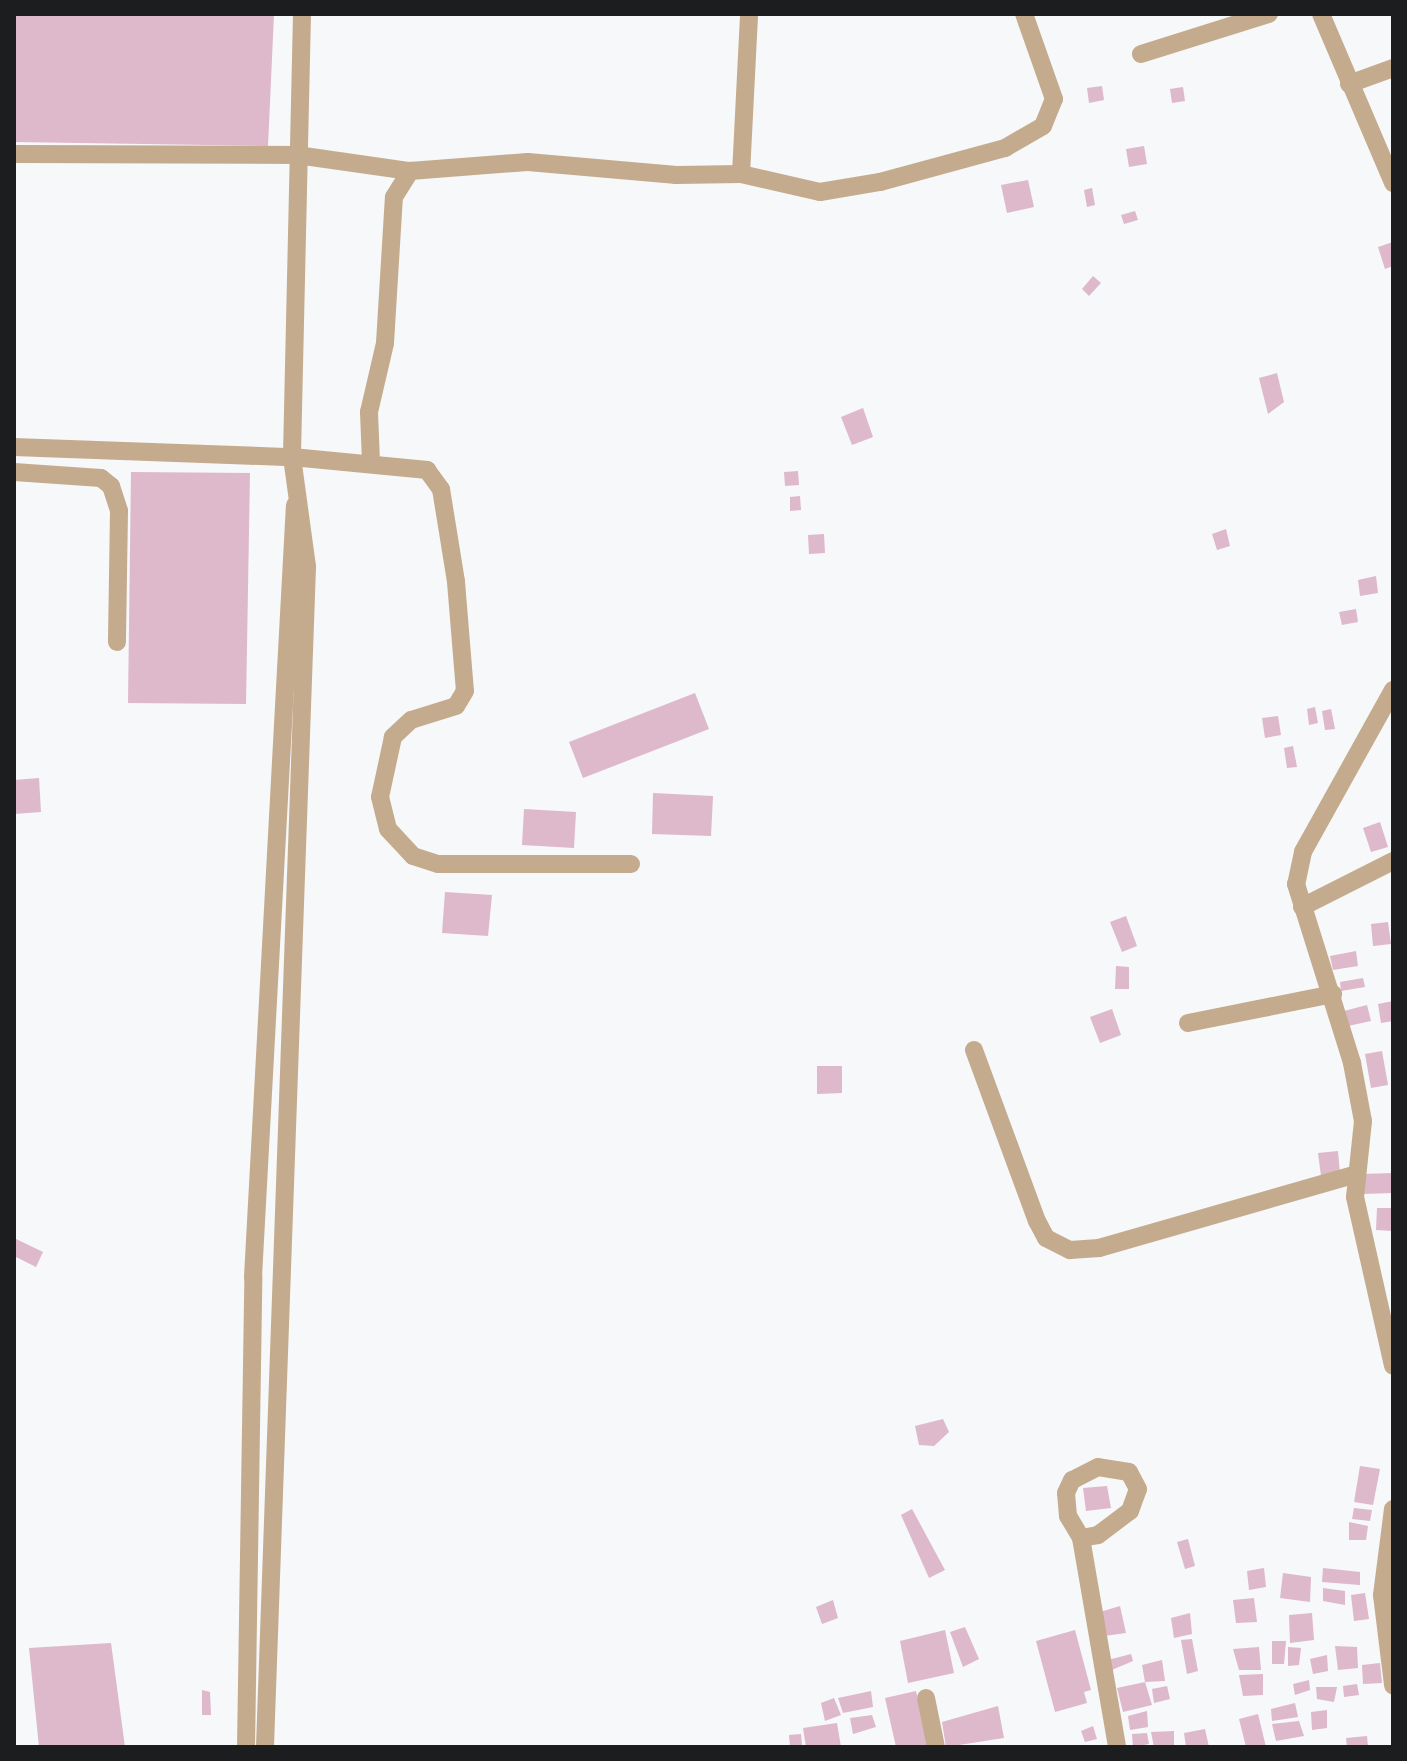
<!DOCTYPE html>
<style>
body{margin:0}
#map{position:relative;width:1407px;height:1761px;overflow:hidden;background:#f6f8fa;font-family:Rubik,sans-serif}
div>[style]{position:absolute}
.building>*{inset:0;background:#deb8cb}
.minor>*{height:18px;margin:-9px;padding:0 9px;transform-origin:9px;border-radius:9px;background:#c4ab8d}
span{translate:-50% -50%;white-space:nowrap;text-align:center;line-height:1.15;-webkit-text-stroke:6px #fff;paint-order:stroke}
.frame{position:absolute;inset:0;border:16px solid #1c1d1e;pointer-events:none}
</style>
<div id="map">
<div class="building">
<div style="clip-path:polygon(14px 14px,274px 14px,268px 146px,14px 142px)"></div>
<div style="clip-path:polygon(1102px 86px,1104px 100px,1089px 103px,1087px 88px)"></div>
<div style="clip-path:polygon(1183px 87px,1185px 101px,1172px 103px,1170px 89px)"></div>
<div style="clip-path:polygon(1144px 146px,1147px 164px,1129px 167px,1126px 149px)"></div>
<div style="clip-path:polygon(1028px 180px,1034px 207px,1007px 213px,1001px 185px)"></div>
<div style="clip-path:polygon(1092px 188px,1095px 205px,1087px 207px,1084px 190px)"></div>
<div style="clip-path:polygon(1135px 211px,1138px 220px,1124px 224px,1121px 215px)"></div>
<div style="clip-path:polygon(1393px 242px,1393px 266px,1385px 269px,1378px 247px)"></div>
<div style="clip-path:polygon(1093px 276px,1101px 283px,1089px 296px,1082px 289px)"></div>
<div style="clip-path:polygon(1277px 373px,1284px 402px,1268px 414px,1259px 378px)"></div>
<div style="clip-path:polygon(863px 408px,873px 437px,852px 445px,841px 417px)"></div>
<div style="clip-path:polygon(798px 471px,799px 485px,785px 486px,784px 472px)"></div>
<div style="clip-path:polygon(131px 472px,250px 473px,246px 704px,128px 703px)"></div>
<div style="clip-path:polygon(800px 496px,801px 510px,790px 511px,790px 497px)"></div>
<div style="clip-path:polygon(1226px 529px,1230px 546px,1217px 550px,1212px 534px)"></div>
<div style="clip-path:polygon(824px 534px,825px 553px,809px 554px,808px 535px)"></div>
<div style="clip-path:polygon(1376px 576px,1378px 593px,1360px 596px,1358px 580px)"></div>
<div style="clip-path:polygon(1356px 609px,1358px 622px,1342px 625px,1339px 612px)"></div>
<div style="clip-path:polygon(695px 693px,709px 729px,583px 778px,569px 742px)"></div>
<div style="clip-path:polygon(1315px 707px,1318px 723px,1309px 725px,1307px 709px)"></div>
<div style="clip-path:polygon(1331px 709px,1335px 729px,1325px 730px,1322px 711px)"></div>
<div style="clip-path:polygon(1278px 716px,1281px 735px,1265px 738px,1262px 718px)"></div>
<div style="clip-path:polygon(1293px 746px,1297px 767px,1287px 768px,1284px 748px)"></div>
<div style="clip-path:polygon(39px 778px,41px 812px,14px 814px,14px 780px)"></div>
<div style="clip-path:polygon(653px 793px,713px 796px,711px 836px,652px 834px)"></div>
<div style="clip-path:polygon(524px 809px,576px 812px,574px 848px,522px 845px)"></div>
<div style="clip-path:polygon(1380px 822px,1388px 847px,1371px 852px,1363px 828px)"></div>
<div style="clip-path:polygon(445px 892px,492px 895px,488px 936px,442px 933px)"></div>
<div style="clip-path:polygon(1126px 916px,1137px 946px,1122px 952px,1110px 922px)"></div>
<div style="clip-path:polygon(1388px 922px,1391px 944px,1373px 946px,1371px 924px)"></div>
<div style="clip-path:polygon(1356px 951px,1358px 966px,1333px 970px,1330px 956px)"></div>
<div style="clip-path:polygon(1116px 966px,1129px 967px,1129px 989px,1115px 989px)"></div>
<div style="clip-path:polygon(1363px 978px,1365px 987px,1341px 991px,1340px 982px)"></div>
<div style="clip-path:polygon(1393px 1001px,1393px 1021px,1381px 1023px,1378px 1004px)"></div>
<div style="clip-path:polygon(1367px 1005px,1371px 1021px,1348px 1026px,1344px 1011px)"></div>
<div style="clip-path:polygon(1112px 1009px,1121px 1035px,1100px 1043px,1090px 1017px)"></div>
<div style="clip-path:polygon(1382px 1051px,1388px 1085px,1371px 1088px,1365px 1054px)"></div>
<div style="clip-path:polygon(817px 1066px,842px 1066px,842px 1093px,817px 1094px)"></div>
<div style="clip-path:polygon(1338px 1151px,1340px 1174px,1321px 1176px,1318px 1153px)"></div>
<div style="clip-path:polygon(1393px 1173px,1393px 1193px,1362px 1194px,1361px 1174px)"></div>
<div style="clip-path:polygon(1377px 1208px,1393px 1208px,1393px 1231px,1376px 1230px)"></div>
<div style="clip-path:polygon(14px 1238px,43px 1252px,36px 1267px,14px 1256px)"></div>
<div style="clip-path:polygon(943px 1419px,949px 1432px,934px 1446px,919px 1445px,915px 1426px)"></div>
<div style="clip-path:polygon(1360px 1466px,1380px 1469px,1373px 1505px,1354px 1502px)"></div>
<div style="clip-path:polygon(1107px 1486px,1111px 1508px,1086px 1511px,1083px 1488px)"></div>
<div style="clip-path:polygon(1354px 1508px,1372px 1510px,1370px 1521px,1352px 1519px)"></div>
<div style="clip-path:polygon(912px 1509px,945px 1570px,929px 1578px,901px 1515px)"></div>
<div style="clip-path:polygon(1349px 1522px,1368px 1526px,1366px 1540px,1349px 1540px)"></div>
<div style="clip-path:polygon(1188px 1539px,1195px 1566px,1185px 1569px,1177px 1542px)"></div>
<div style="clip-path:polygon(1264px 1568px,1266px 1587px,1249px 1590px,1247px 1571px)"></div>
<div style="clip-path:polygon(1323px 1568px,1360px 1572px,1360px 1585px,1322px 1582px)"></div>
<div style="clip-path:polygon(1283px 1573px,1311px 1577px,1310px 1602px,1280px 1598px)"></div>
<div style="clip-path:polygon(1323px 1588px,1345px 1591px,1345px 1605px,1323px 1601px)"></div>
<div style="clip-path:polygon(1365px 1593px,1369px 1619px,1354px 1621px,1351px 1595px)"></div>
<div style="clip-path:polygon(1254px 1598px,1257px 1622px,1236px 1623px,1233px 1600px)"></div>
<div style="clip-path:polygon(833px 1600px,838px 1618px,822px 1624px,816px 1607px)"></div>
<div style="clip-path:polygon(1120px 1606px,1126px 1633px,1104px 1636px,1100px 1612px)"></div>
<div style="clip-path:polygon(1190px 1613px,1192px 1634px,1174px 1638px,1171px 1618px)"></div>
<div style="clip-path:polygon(1312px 1613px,1314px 1640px,1290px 1643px,1289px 1615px)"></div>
<div style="clip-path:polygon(965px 1627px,979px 1659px,963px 1667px,950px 1632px)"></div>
<div style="clip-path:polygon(945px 1630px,954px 1673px,908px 1683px,900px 1641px)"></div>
<div style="clip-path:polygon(1075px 1630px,1091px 1690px,1084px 1692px,1087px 1703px,1055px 1712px,1036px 1641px)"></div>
<div style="clip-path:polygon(1192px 1639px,1198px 1671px,1187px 1674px,1181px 1640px)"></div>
<div style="clip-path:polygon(1272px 1641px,1286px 1641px,1284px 1664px,1272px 1664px)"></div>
<div style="clip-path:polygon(111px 1643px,125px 1747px,39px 1747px,29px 1648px)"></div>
<div style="clip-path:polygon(1335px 1646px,1357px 1647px,1358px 1668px,1338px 1670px)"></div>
<div style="clip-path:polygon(1259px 1647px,1261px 1670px,1239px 1670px,1233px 1649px)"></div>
<div style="clip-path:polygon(1288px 1647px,1301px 1648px,1299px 1665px,1288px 1666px)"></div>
<div style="clip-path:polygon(1131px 1654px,1133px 1661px,1107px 1672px,1104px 1661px)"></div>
<div style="clip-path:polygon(1327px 1655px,1328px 1671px,1313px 1674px,1310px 1659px)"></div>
<div style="clip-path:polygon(1162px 1660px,1165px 1681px,1145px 1682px,1152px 1705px,1123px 1712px,1117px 1688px,1145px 1682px,1142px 1665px)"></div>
<div style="clip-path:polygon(1380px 1663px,1382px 1683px,1363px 1684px,1362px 1665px)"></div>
<div style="clip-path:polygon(1263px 1674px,1263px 1695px,1243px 1696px,1239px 1675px)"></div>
<div style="clip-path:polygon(1309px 1680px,1310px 1690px,1295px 1695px,1293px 1684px)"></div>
<div style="clip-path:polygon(1357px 1684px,1359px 1695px,1344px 1697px,1343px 1686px)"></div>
<div style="clip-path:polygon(1167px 1686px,1170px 1699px,1154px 1703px,1152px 1689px)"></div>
<div style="clip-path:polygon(1316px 1687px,1337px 1687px,1334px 1702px,1317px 1699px)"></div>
<div style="clip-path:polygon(202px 1690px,210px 1692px,211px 1715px,202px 1715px)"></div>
<div style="clip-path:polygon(871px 1691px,873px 1707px,843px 1713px,838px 1698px)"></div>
<div style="clip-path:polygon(916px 1691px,928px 1747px,896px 1747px,885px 1698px)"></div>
<div style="clip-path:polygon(834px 1698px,841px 1715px,825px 1721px,821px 1703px)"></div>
<div style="clip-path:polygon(1295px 1703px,1298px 1717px,1272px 1721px,1271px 1709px)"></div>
<div style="clip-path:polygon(998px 1706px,1004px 1738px,946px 1747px,942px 1722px)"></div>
<div style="clip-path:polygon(1327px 1710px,1327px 1728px,1312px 1730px,1311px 1712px)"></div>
<div style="clip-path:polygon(1147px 1711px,1148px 1727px,1130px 1730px,1128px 1716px)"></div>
<div style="clip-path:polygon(1258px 1714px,1266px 1747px,1246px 1747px,1239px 1719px)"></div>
<div style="clip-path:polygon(872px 1715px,876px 1727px,853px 1734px,850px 1718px)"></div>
<div style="clip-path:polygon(1299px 1721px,1304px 1736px,1276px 1741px,1272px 1724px)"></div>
<div style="clip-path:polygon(837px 1723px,841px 1747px,806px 1747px,803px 1728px)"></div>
<div style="clip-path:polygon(1093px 1726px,1097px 1739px,1085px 1742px,1081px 1731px)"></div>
<div style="clip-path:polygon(1205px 1729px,1209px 1747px,1186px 1747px,1184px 1733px)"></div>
<div style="clip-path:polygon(1174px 1731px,1174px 1747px,1154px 1747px,1151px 1732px)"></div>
<div style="clip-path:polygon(1147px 1733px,1149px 1744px,1133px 1747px,1132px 1734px)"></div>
<div style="clip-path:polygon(801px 1734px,802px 1746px,790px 1747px,789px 1735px)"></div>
<div style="clip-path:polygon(1367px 1736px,1368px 1747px,1347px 1747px,1346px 1738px)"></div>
</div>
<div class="minor">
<div style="left:302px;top:14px;width:443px;rotate:91.3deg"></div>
<div style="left:292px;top:457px;width:136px;rotate:5.5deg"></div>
<div style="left:427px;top:470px;width:24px;rotate:54deg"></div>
<div style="left:441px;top:489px;width:94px;rotate:80.8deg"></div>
<div style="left:456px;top:582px;width:109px;rotate:85.3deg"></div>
<div style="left:465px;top:691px;width:17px;rotate:121deg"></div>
<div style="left:456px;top:706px;width:47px;rotate:162.7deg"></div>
<div style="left:411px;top:720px;width:25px;rotate:137deg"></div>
<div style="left:393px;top:737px;width:61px;rotate:102.2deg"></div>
<div style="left:380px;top:797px;width:33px;rotate:76deg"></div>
<div style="left:388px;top:829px;width:37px;rotate:47deg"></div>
<div style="left:413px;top:856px;width:26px;rotate:18deg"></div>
<div style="left:438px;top:864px;width:193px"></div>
<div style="left:1321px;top:14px;width:184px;rotate:66.9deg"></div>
<div style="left:1141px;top:54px;width:134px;rotate:-17.4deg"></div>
<div style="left:1349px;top:84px;width:47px;rotate:-20deg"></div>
<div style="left:14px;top:154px;width:283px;rotate:0.2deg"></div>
<div style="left:297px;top:155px;width:114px;rotate:8.1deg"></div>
<div style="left:741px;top:174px;width:160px;rotate:-87.1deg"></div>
<div style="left:14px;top:447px;width:278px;rotate:2.1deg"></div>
<div style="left:292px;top:457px;width:111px;rotate:82.2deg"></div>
<div style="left:307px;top:567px;width:1181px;rotate:92.04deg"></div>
<div style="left:371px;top:462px;width:50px;rotate:-92.3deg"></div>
<div style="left:369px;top:412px;width:71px;rotate:-76.9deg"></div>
<div style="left:385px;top:343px;width:146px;rotate:-86.5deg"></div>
<div style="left:394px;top:197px;width:31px;rotate:-58deg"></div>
<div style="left:410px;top:171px;width:118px;rotate:-4.4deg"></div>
<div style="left:528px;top:162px;width:149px;rotate:5deg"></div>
<div style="left:676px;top:175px;width:65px;rotate:-0.9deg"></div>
<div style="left:741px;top:174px;width:81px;rotate:12.8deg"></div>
<div style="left:820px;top:192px;width:61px;rotate:-9.5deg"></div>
<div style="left:880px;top:182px;width:130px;rotate:-15.2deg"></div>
<div style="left:1005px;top:148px;width:44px;rotate:-30.1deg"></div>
<div style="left:1043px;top:126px;width:29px;rotate:-68deg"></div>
<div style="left:1054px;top:99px;width:90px;rotate:-109.4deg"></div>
<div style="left:14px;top:472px;width:87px;rotate:3.9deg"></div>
<div style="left:101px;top:478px;width:13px;rotate:39deg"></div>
<div style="left:111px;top:486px;width:26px;rotate:72deg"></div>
<div style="left:119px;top:511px;width:131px;rotate:90.9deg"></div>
<div style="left:1393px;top:690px;width:185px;rotate:119.1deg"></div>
<div style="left:1303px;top:852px;width:33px;rotate:102deg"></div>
<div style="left:1296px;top:884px;width:188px;rotate:72.6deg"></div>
<div style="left:1352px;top:1063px;width:59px;rotate:79.3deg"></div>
<div style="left:1363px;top:1121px;width:76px;rotate:96deg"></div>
<div style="left:1355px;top:1197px;width:173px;rotate:77.3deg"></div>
<div style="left:1302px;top:907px;width:102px;rotate:-26.8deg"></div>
<div style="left:1188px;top:1023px;width:148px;rotate:-11.3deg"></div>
<div style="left:974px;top:1050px;width:182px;rotate:69.8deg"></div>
<div style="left:1037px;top:1221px;width:19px;rotate:62deg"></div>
<div style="left:1046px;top:1238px;width:27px;rotate:27deg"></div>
<div style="left:1070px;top:1250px;width:29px;rotate:-4deg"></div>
<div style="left:1099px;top:1248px;width:265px;rotate:-16deg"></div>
<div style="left:1393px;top:1509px;width:87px;rotate:97.3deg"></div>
<div style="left:1382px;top:1595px;width:91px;rotate:83deg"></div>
<div style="left:1081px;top:1538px;width:17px;rotate:-10deg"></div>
<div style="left:1098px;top:1535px;width:40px;rotate:-37deg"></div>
<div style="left:1130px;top:1511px;width:23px;rotate:-70deg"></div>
<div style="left:1138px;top:1489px;width:19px;rotate:-118deg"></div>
<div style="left:1129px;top:1472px;width:31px;rotate:-171deg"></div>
<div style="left:1098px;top:1467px;width:29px;rotate:153deg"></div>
<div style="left:1072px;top:1480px;width:14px;rotate:115deg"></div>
<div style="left:1066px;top:1493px;width:23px;rotate:85deg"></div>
<div style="left:1068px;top:1516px;width:26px;rotate:59deg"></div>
<div style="left:1081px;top:1538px;width:212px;rotate:80.2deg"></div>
<div style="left:926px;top:1698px;width:50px;rotate:78.5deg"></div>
<div style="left:246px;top:1747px;width:470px;rotate:-89.1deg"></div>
<div style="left:253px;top:1277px;width:773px;rotate:-86.89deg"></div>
</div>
<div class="frame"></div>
</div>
